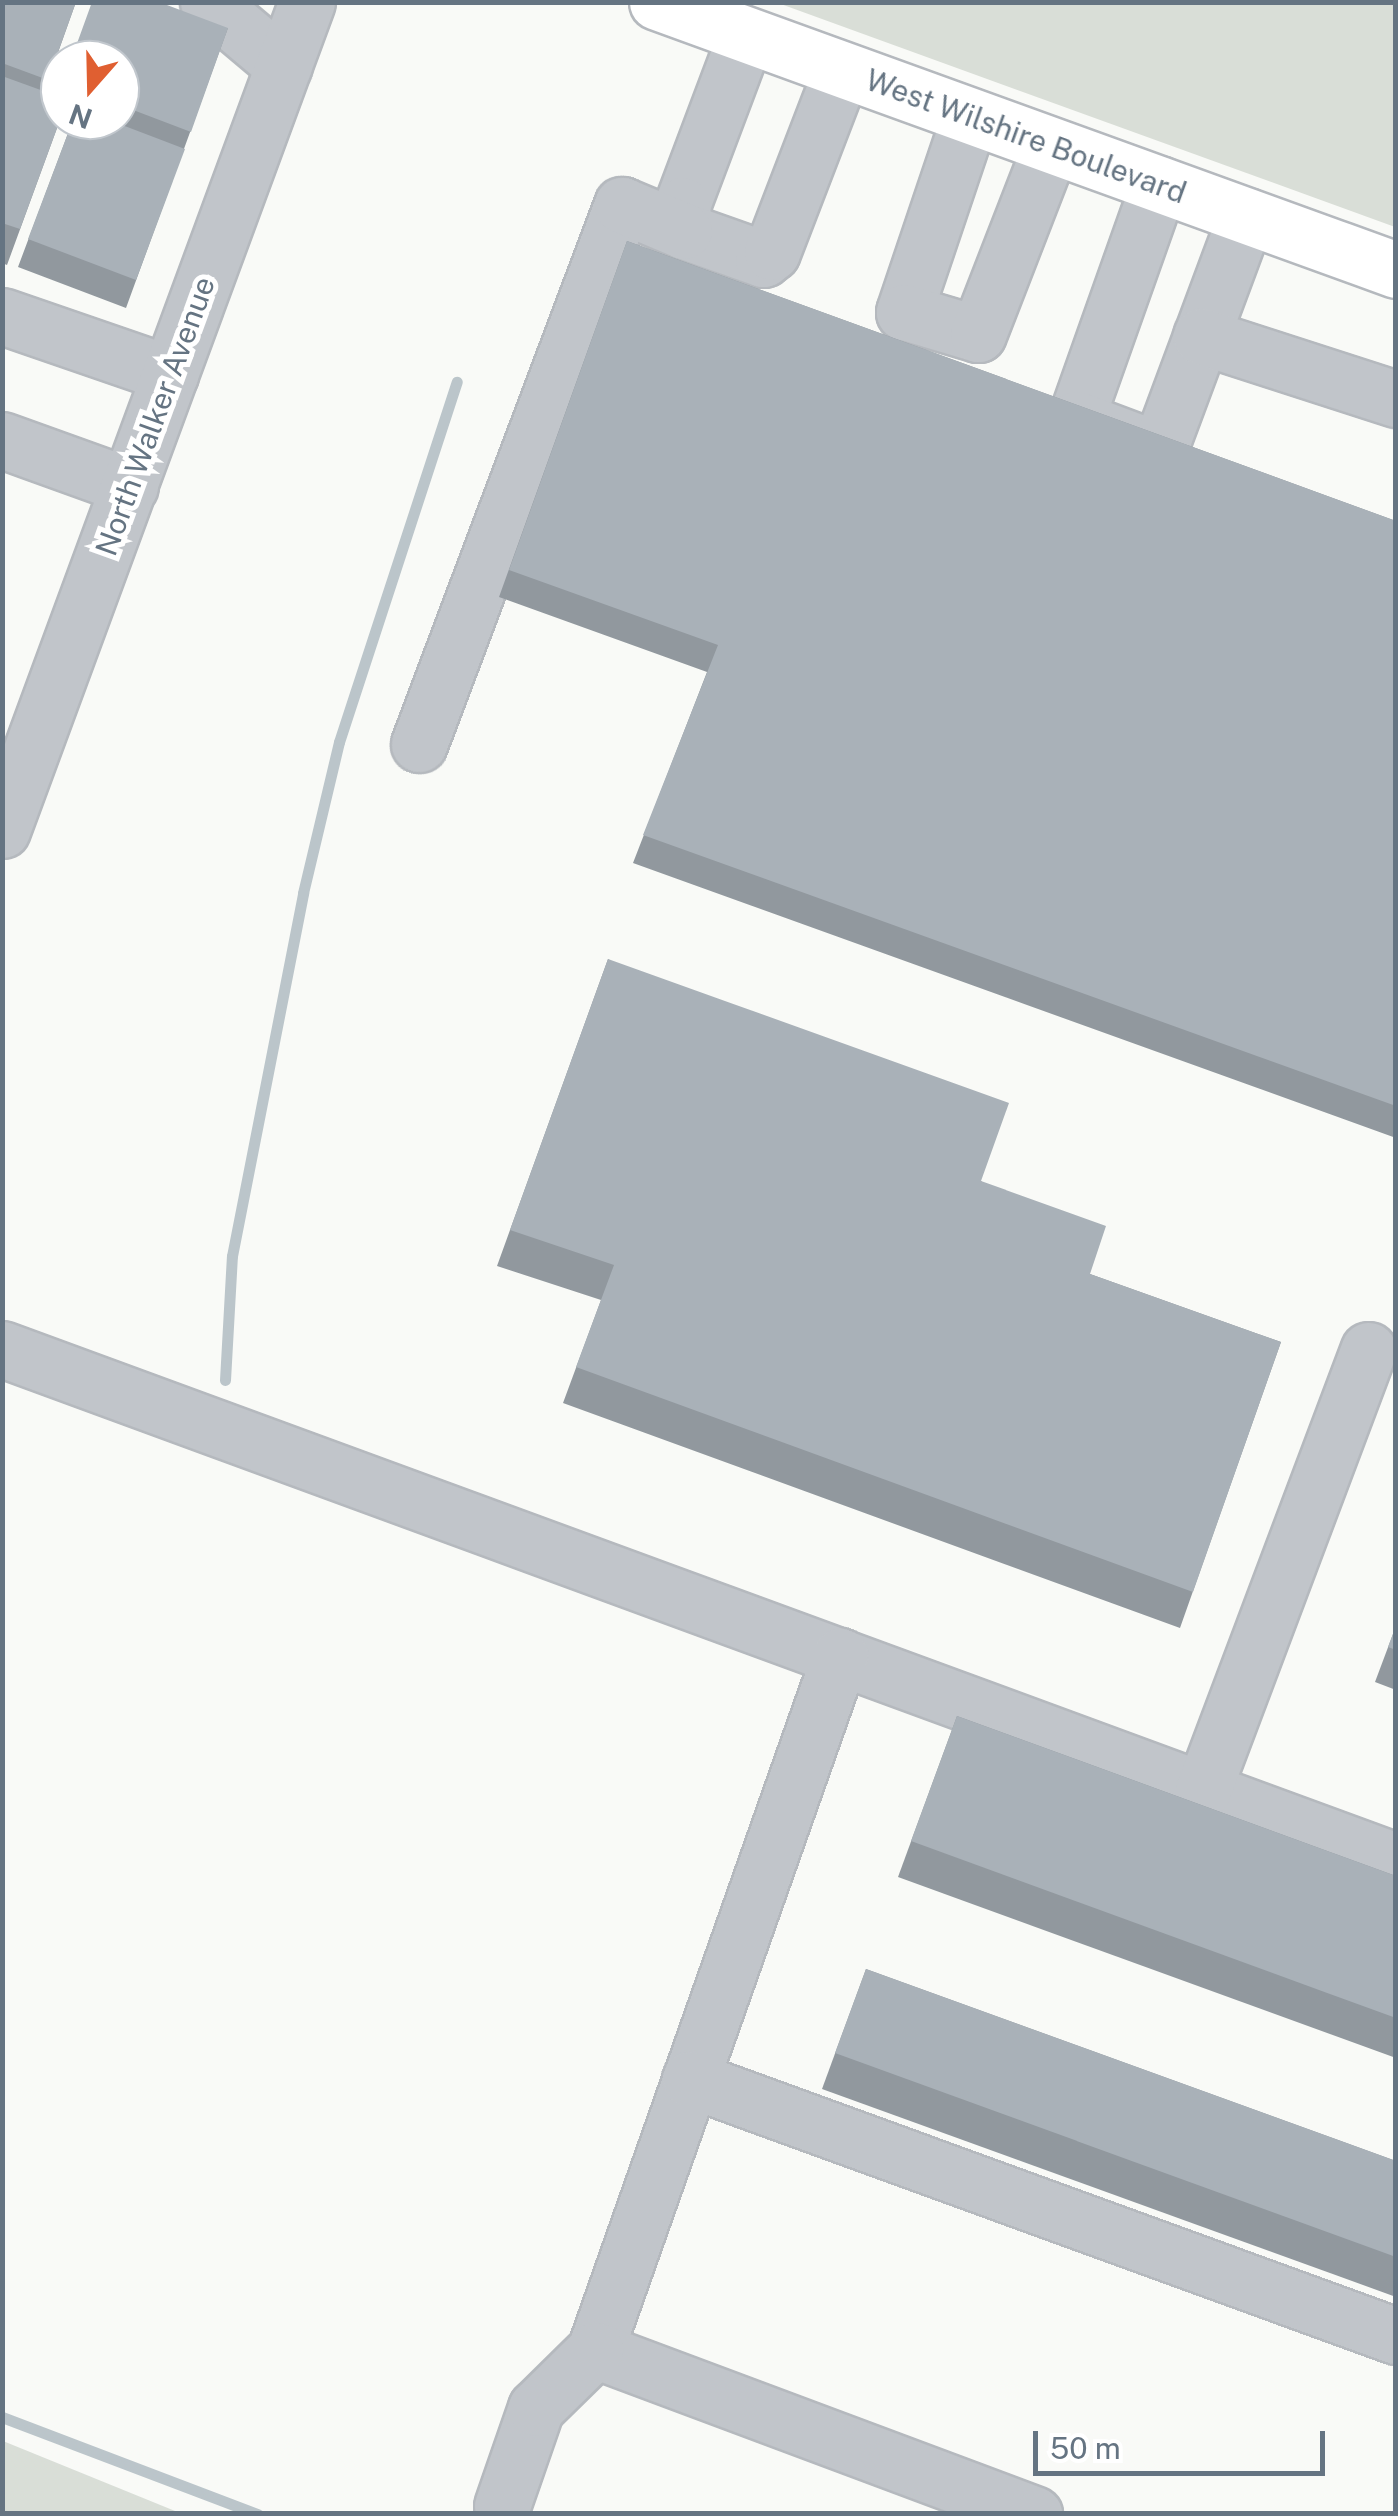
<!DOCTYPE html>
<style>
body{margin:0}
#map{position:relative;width:1398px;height:2516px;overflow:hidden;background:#f9faf7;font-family:"Public Sans",sans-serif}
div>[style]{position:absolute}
.green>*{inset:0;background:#d9ded7}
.stream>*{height:11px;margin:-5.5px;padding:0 5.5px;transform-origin:5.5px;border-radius:5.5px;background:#bbc5ca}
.roads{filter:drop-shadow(2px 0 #b5b9be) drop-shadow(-2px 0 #b5b9be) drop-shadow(0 2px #b5b9be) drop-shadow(0 -2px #b5b9be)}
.minor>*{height:55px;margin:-27.5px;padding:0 27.5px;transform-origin:27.5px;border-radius:27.5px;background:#c1c5ca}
.major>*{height:55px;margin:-27.5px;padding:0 27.5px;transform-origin:27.5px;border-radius:27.5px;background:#fff}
.wall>*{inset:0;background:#91989e}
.building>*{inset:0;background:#a9b1b8}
span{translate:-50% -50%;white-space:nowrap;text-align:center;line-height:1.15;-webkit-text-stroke:10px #fff;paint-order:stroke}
.street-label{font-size:30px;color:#657482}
.frame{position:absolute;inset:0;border:5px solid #657482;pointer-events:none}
.north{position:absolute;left:40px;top:40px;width:100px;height:100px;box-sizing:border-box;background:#fff;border:2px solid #c1c7cd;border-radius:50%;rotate:200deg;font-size:28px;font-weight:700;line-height:40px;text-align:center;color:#657482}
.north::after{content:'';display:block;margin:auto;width:35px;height:45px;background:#e05f31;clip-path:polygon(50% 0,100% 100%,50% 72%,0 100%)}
.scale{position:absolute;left:1033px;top:2431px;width:292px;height:45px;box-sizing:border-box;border:5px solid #657482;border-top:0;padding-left:12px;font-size:30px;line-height:35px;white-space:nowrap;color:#657482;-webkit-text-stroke:8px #fff;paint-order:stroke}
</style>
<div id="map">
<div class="green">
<div style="clip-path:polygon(778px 3px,1395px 3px,1395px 227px)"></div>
<div style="clip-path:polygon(2px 2441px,3px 2441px,180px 2513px,3px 2513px)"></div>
</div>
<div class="stream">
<div style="left:225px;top:1380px;width:124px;rotate:-86.8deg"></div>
<div style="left:232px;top:1256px;width:370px;rotate:-78.9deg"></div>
<div style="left:303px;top:893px;width:155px;rotate:-76.6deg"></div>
<div style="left:339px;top:742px;width:379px;rotate:-71.9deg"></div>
<div style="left:2px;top:2417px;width:274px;rotate:20.8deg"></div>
</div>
<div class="roads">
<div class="minor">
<div style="left:208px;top:2px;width:99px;rotate:40.1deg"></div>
<div style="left:746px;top:35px;width:182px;rotate:110.6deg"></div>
<div style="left:682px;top:205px;width:26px;rotate:86deg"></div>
<div style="left:684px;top:231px;width:84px;rotate:19.5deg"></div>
<div style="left:763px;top:259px;width:11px;rotate:-38deg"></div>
<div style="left:772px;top:252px;width:195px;rotate:-69deg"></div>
<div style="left:970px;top:116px;width:207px;rotate:108.6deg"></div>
<div style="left:904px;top:312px;width:77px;rotate:16.6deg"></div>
<div style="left:978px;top:334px;width:202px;rotate:-68.8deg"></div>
<div style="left:1159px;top:184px;width:249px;rotate:109.5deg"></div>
<div style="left:1076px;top:419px;width:89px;rotate:20.5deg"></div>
<div style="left:1159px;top:450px;width:250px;rotate:-69.6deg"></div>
<div style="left:2px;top:316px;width:178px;rotate:19deg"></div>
<div style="left:1201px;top:336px;width:205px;rotate:17.9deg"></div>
<div style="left:2px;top:440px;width:136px;rotate:19.8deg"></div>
<div style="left:419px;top:744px;width:576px;rotate:-69.36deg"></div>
<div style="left:622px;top:205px;width:67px;rotate:22.8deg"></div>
<div style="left:2px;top:830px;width:882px;rotate:-69.78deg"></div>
<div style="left:2px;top:1349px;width:1485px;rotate:20.17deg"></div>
<div style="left:840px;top:1656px;width:736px;rotate:109.44deg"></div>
<div style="left:595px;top:2350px;width:469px;rotate:20.5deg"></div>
<div style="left:1203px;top:1790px;width:470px;rotate:-69.4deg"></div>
<div style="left:690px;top:2079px;width:751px;rotate:20deg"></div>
<div style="left:502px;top:2506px;width:104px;rotate:-70.9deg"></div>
<div style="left:536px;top:2408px;width:83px;rotate:-44.5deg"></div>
</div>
<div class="major">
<div style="left:657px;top:2px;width:786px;rotate:19.93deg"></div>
</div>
</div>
<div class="wall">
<div style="clip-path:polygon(2px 2px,76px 2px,44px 92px,57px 96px,60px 89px,60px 120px,7px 265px,2px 263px)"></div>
<div style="clip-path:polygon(228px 28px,126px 308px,18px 267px,73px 120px,120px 120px,120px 60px)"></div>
<div style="clip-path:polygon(627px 241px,1396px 521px,1396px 1138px,633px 863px,707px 672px,499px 597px)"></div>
<div style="clip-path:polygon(608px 959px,981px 1181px,1090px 1274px,1281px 1342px,1180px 1628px,563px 1403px,601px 1300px,497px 1266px)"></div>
<div style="clip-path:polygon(1396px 1626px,1396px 1690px,1375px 1682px)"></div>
<div style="clip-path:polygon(957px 1716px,1396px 1876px,1396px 2058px,898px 1877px)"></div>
<div style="clip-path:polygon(866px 1969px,1396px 2161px,1396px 2297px,822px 2089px)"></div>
</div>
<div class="building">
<div style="clip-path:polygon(2px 2px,76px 2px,48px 80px,2px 63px)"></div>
<div style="clip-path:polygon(92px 2px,159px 2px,228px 28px,191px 132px,120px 105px,120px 60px,71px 60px)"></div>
<div style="clip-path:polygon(2px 76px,60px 97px,60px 120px,20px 229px,2px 223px)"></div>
<div style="clip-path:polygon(73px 120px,109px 120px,185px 149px,136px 280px,28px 239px)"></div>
<div style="clip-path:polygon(627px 241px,1396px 521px,1396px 1106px,643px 835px,718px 645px,509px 570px)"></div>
<div style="clip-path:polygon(608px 959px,1009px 1103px,981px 1181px,1106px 1226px,1090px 1274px,1281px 1342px,1193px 1592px,576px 1367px,614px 1265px,510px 1230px)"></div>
<div style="clip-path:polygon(1396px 1626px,1396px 1650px,1388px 1647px)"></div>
<div style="clip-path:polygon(957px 1716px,1396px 1876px,1396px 2018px,911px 1841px)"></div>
<div style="clip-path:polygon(866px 1969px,1396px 2161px,1396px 2257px,835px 2053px)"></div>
</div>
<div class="street-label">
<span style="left:1026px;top:136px;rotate:20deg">West Wilshire Boulevard</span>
<span style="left:155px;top:416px;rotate:-70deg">North Walker Avenue</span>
</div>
<div class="frame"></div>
<div class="north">N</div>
<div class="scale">50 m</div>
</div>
